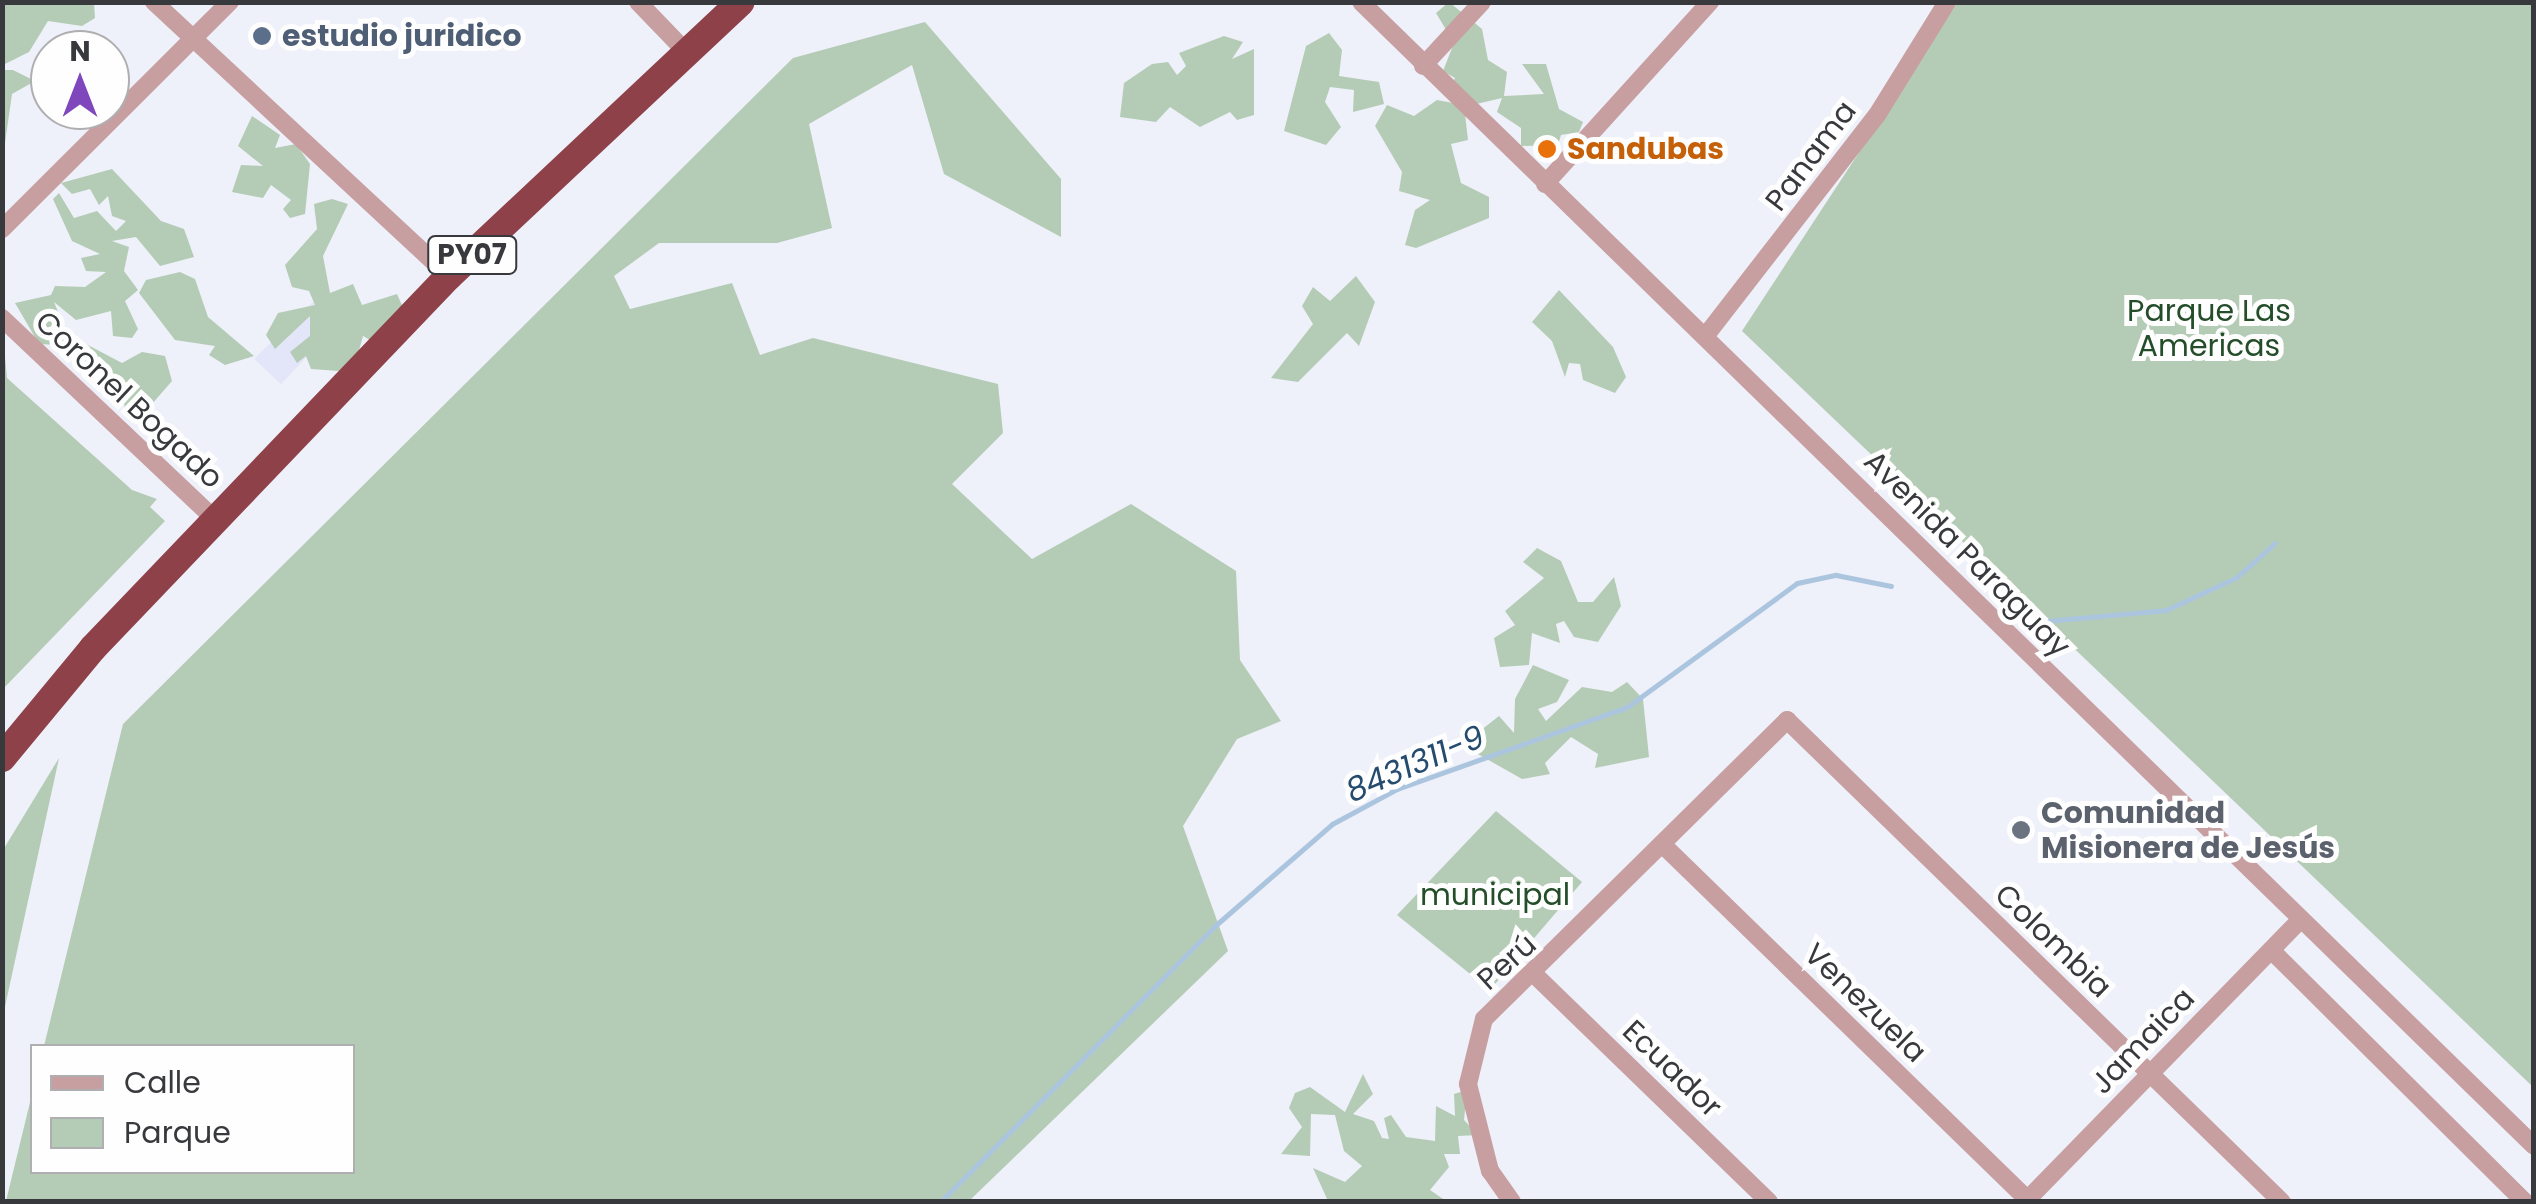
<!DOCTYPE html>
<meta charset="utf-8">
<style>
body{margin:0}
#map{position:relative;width:2536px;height:1204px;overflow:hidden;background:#eef0fa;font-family:Poppins,sans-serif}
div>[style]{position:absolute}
.built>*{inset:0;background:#e3e6f8}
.green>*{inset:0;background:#b4ccb5}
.stream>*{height:5px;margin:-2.5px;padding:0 2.5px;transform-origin:2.5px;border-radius:2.5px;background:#acc5df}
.minor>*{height:18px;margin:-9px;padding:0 9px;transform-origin:9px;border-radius:9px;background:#c79fa1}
.highway>*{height:28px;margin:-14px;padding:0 14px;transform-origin:14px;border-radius:14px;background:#8e4149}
.dots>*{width:28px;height:28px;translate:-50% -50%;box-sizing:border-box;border:5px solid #fefefe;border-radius:50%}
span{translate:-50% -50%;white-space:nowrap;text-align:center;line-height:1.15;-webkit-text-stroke:10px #fefefe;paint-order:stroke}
.shield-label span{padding:2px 8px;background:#fefefe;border:2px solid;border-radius:8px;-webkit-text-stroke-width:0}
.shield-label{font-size:28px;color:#38393d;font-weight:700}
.service-label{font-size:30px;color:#4e5e75;font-weight:700}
.left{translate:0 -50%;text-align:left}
.food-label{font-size:30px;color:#c56008;font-weight:700}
.street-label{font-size:30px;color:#38393d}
.park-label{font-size:30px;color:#244d29}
.worship-label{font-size:30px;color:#5b616d;font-weight:700}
.water-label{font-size:32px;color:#254b6f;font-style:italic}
.frame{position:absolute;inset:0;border:5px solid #38393d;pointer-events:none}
.legend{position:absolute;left:30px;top:1044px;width:325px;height:130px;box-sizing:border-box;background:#fefefe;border:2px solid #afafb1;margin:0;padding:12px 18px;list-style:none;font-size:30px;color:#38393d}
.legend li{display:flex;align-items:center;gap:20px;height:50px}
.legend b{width:50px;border:2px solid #afafb1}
.north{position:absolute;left:30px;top:30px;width:100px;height:100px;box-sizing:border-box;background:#fefefe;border:2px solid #afafb1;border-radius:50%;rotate:0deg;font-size:28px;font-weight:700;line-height:40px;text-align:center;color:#38393d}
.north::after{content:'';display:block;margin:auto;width:35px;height:45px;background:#8046bc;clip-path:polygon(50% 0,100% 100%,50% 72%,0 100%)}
</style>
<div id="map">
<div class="built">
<div style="clip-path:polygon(315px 300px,341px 321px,281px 384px,254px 359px)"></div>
</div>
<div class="green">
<div style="clip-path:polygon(3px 2px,94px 3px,95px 18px,82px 26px,48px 21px,29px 52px,3px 65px)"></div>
<div style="clip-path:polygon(1449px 2px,1482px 29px,1488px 60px,1507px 72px,1504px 96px,1544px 94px,1522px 64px,1546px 64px,1559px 109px,1583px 122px,1579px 132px,1561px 135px,1558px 145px,1521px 146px,1521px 128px,1497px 112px,1502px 98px,1472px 105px,1450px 87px,1455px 78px,1443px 71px,1454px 43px,1436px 13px)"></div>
<div style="clip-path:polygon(1957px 3px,2533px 3px,2531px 1085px,1742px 331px)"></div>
<div style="clip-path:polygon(925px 22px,1061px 179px,1061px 237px,944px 174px,912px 65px,809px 124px,832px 228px,777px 243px,659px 243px,614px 276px,630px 309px,732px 283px,760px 355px,813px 338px,998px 384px,1003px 433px,952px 484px,1032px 559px,1131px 504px,1236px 571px,1240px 660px,1281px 721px,1237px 739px,1183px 826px,1228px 951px,969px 1201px,6px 1201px,32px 1094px,32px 1172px,352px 1172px,352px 1046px,44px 1046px,123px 724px,793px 58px)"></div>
<div style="clip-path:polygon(1329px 33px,1342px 50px,1339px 76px,1379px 82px,1384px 104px,1353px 112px,1354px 90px,1330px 87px,1325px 102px,1341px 127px,1326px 145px,1284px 131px,1306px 46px)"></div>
<div style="clip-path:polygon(1224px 36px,1243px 42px,1232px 59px,1254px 49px,1254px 115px,1237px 120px,1230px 112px,1200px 127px,1170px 107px,1156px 122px,1120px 117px,1124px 83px,1152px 64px,1168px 62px,1177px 75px,1186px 66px,1179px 53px)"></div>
<div style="clip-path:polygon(13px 70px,35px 81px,12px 94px,3px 157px,3px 70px)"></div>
<div style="clip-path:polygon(1437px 100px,1464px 105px,1468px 140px,1451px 144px,1461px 183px,1489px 197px,1489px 218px,1416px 248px,1405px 245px,1415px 210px,1430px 200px,1399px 191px,1402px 172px,1375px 126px,1387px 105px,1414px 116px)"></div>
<div style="clip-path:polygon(252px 116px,280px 135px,275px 148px,296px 144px,310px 164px,305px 214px,290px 218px,283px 209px,291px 200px,271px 185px,263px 198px,232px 192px,241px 165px,263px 166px,238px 146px)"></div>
<div style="clip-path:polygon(112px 169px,161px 221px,184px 229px,194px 257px,160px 266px,136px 237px,112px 241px,129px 247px,124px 271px,138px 290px,125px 301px,138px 329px,132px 338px,113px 336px,111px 311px,76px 320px,54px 302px,67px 334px,122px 363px,142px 352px,165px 356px,172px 381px,145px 412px,125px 409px,120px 376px,98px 386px,77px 346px,39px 344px,15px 303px,51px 295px,55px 286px,85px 287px,106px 272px,86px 271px,81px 258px,100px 254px,72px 241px,53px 199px,59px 193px,74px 218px,97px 211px,116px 231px,126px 221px,112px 216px,108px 196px,99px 205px,90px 189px,72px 194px,61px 183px)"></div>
<div style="clip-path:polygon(332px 199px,348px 204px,323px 256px,330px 293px,353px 284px,362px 305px,397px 294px,408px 319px,377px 344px,363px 336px,353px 372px,311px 369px,306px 356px,297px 363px,290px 352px,310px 336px,310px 316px,275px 349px,266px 335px,278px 313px,315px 305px,309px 291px,292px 287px,285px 265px,317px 229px,314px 204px)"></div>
<div style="clip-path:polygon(180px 272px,195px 279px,208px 317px,254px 356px,225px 365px,209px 355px,215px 346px,175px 340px,139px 293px,146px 280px)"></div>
<div style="clip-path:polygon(1356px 276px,1375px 302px,1359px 346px,1347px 333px,1298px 382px,1271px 378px,1313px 324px,1302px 306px,1313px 287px,1330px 301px)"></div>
<div style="clip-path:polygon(1559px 290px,1613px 347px,1626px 377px,1615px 393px,1583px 380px,1580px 364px,1569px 363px,1565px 377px,1552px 341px,1532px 322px)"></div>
<div style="clip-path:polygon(3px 336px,7px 378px,132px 490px,157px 499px,150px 507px,165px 521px,3px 689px)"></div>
<div style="clip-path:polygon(1537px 548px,1561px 561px,1578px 602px,1593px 602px,1614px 577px,1621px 606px,1598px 642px,1574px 637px,1564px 621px,1556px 624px,1560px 643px,1532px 633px,1529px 665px,1500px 667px,1494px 638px,1515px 625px,1505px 611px,1544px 578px,1523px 562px)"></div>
<div style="clip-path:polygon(1533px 665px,1569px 680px,1557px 702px,1538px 709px,1546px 721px,1582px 687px,1612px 692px,1627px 682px,1643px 699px,1649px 757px,1595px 768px,1598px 754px,1571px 737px,1545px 763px,1550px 774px,1522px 779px,1462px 745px,1499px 716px,1514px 733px,1515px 699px)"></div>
<div style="clip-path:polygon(59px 758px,3px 1016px,3px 850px)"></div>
<div style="clip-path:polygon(1496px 811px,1582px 882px,1490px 990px,1397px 915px)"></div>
<div style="clip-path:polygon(1363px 1074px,1373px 1094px,1353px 1114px,1374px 1121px,1382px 1138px,1389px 1139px,1384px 1118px,1391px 1115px,1406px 1137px,1435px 1141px,1436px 1106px,1455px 1116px,1454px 1094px,1467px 1090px,1464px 1120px,1478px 1135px,1458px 1136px,1460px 1154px,1444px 1154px,1449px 1167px,1430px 1190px,1446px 1201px,1328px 1201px,1313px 1168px,1345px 1182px,1362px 1166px,1344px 1151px,1335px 1115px,1311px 1114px,1310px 1156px,1281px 1154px,1302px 1127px,1289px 1108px,1295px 1093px,1310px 1087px,1345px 1112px)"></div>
</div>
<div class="stream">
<div style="left:2035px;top:622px;width:132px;rotate:-5.2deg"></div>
<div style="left:2166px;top:610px;width:78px;rotate:-24.9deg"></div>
<div style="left:2237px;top:577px;width:51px;rotate:-41.8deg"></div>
<div style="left:940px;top:1202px;width:392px;rotate:-45.1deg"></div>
<div style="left:1217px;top:924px;width:152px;rotate:-41deg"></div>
<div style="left:1332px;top:824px;width:74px;rotate:-28.3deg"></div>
<div style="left:1397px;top:789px;width:244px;rotate:-19.6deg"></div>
<div style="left:1627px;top:707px;width:210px;rotate:-36.1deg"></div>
<div style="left:1797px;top:583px;width:40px;rotate:-12deg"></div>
<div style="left:1836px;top:575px;width:56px;rotate:11.3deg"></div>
</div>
<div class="minor">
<div style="left:154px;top:2px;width:403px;rotate:42.9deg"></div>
<div style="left:638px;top:2px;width:74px;rotate:46.1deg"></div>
<div style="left:1361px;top:2px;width:1638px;rotate:44.28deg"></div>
<div style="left:1423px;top:66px;width:87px;rotate:-47.3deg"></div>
<div style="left:1545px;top:184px;width:246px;rotate:-47.8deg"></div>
<div style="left:2px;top:229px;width:322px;rotate:-44.9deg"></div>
<div style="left:2px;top:318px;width:297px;rotate:43.4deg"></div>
<div style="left:1707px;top:334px;width:277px;rotate:-52.2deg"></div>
<div style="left:1877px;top:115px;width:133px;rotate:-58.2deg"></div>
<div style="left:1662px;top:844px;width:513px;rotate:44.21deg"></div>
<div style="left:2271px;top:950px;width:358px;rotate:44.8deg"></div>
<div style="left:1537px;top:977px;width:323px;rotate:44.1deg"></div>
<div style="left:1512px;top:1202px;width:38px;rotate:-125deg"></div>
<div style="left:1490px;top:1171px;width:90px;rotate:-104.2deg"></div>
<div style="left:1468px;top:1084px;width:67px;rotate:-76.2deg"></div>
<div style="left:1484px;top:1019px;width:426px;rotate:-44.6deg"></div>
<div style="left:1787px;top:720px;width:691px;rotate:44.24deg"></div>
<div style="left:2025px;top:1202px;width:395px;rotate:-45.7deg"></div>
</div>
<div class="highway">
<div style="left:2px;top:758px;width:143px;rotate:-50.4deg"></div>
<div style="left:93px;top:648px;width:515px;rotate:-46.26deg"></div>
<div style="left:449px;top:276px;width:400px;rotate:-43.2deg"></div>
</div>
<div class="dots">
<div style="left:262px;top:36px;background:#5c6f8a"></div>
<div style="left:1547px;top:149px;background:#e8710a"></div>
<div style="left:2021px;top:830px;background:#6b7280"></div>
</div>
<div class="shield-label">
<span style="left:472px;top:255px">PY07</span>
</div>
<div class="service-label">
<span class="left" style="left:282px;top:36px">estudio juridico</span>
</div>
<div class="food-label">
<span class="left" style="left:1567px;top:149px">Sandubas</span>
</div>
<div class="street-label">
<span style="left:1811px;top:156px;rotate:-53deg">Panama</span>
<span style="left:129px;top:400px;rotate:43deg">Coronel Bogado</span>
<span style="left:1967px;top:554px;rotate:45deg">Avenida Paraguay</span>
<span style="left:2053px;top:941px;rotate:44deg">Colombia</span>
<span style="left:1507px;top:962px;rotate:-42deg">Perú</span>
<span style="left:1865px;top:1003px;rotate:44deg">Venezuela</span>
<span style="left:2143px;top:1041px;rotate:-46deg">Jamaica</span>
<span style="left:1672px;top:1069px;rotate:44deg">Ecuador</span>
</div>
<div class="park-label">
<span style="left:2209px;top:328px">Parque Las<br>Americas</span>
<span style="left:1495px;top:895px">municipal</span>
</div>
<div class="worship-label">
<span class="left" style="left:2041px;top:830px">Comunidad<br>Misionera de Jesús</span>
</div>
<div class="water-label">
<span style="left:1415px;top:764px;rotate:-23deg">8431311-9</span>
</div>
<div class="frame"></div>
<ul class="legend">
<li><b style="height:12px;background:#c79fa1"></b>Calle</li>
<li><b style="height:28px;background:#b4ccb5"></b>Parque</li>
</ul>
<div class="north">N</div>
</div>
